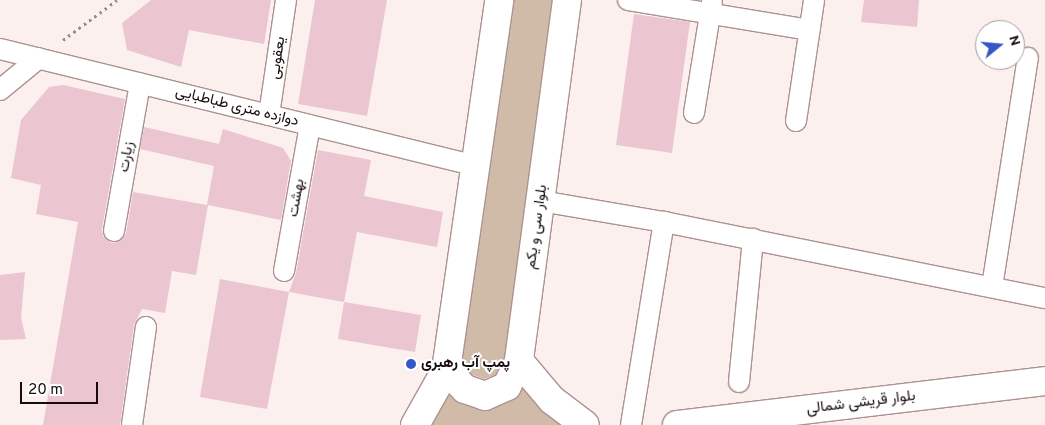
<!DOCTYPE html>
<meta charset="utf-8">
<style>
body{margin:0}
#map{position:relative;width:1045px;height:425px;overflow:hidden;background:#fcf0ef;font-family:Overpass,Vazirmatn,sans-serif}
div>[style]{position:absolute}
.green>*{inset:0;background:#cfbba8}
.building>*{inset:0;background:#ebc5d0}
.path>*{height:3px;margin-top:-1.5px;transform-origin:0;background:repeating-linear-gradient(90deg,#958a8a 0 2.5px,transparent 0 6.5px)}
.roads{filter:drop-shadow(1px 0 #ac9290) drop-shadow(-1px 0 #ac9290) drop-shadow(0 1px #ac9290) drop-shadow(0 -1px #ac9290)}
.street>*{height:20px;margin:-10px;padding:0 10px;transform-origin:10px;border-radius:10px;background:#fff}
.secondary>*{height:28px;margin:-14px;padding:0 14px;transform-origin:14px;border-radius:14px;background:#fff}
.dots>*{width:14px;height:14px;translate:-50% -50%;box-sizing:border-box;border:2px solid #fff;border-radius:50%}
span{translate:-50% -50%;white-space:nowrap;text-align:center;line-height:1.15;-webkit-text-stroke:4px #fff;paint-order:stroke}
.street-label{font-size:15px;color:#160c0c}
.poi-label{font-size:15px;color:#160c0c;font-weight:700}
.left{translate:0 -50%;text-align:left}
.north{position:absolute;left:975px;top:20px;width:50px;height:50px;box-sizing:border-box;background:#fff;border:1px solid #a29e9e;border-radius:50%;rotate:73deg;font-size:14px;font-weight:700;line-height:20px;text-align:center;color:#160c0c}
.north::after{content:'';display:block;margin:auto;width:18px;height:22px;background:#3456c7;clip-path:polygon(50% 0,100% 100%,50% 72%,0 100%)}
.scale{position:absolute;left:20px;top:382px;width:78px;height:22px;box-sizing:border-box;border:2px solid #160c0c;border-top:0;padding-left:6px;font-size:15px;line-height:18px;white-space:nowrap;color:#160c0c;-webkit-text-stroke:4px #fff;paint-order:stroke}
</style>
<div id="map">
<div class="green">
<div style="clip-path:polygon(509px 0,559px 0,512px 348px,501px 373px,484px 379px,470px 374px,462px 358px,460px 337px)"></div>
<div style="clip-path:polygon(520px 376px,572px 425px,421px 425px,448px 384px,479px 403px)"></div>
</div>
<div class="building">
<div style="clip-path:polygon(151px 0,271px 0,264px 44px,189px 30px,181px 67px,127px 50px,122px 23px)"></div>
<div style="clip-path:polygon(315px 0,387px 0,367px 116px,298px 104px)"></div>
<div style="clip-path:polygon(864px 0,919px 0,917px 27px,861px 22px)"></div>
<div style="clip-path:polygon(634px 14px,690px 22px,672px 153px,616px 145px)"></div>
<div style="clip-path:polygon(63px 85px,125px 99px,102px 229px,103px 236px,111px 243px,118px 242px,126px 234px,133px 192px,207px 205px,214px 166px,140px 149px,144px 127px,219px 144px,223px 129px,283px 148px,291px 161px,281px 220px,208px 205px,196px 275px,172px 271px,165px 313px,142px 309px,134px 325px,120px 425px,43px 425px,78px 222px,36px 214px,41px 185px,11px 178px,21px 120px,49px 87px)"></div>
<div style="clip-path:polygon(318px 150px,371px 160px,364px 196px,443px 212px,437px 247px,357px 232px,344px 302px,289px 292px,296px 273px)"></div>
<div style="clip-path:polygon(25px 272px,21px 318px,26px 339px,0 340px,0 275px)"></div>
<div style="clip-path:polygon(220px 279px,289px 292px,267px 409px,200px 397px)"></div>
<div style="clip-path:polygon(344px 302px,421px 315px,415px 352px,338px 339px)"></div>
</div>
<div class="path">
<div style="left:63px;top:40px;width:67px;rotate:-36.5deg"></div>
</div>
<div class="roads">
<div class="street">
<div style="left:628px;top:0;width:184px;rotate:9.4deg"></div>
<div style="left:0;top:49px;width:488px;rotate:13.8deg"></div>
<div style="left:0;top:90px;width:50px;rotate:-39.4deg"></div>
<div style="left:694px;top:113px;width:112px;rotate:-80.8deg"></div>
<div style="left:269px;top:115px;width:116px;rotate:-81.6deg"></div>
<div style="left:796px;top:121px;width:122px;rotate:-81.5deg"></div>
<div style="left:541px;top:201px;width:125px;rotate:9.7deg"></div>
<div style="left:664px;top:222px;width:389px;rotate:11.3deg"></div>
<div style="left:114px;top:231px;width:150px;rotate:-80deg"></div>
<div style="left:284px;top:271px;width:148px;rotate:-79.9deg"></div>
<div style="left:992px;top:287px;width:232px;rotate:-81.1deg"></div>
<div style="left:739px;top:382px;width:144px;rotate:-84.4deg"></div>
<div style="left:132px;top:425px;width:99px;rotate:-81.9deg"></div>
<div style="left:631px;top:425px;width:206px;rotate:-80.8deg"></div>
</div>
<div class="secondary">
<div style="left:567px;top:0;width:364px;rotate:97.6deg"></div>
<div style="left:519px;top:361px;width:51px;rotate:49.8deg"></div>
<div style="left:552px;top:400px;width:41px;rotate:37.1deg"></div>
<div style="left:446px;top:370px;width:27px;rotate:45deg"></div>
<div style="left:465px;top:389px;width:21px;rotate:19deg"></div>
<div style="left:485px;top:396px;width:24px;rotate:-24deg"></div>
<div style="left:507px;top:386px;width:28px;rotate:-64deg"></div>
<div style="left:415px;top:425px;width:63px;rotate:-60.6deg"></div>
<div style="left:446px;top:370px;width:374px;rotate:-81.8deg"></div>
<div style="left:677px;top:425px;width:371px;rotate:-6.8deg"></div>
</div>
</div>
<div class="dots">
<div style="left:411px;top:364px;background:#3456c7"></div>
</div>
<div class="street-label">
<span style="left:278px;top:58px;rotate:-82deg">یعقوبی</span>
<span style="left:237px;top:107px;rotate:14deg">دوازده متری طباطبایی</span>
<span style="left:127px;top:157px;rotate:-80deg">زیارت</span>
<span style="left:297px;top:198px;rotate:-80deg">بهشت</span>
<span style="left:537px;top:227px;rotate:-82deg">بلوار سی و یکم</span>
<span style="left:861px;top:403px;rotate:-7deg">بلوار قریشی شمالی</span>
</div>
<div class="poi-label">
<span class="left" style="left:421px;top:364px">پمپ آب رهبری</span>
</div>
<div class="north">N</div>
<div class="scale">20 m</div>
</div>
